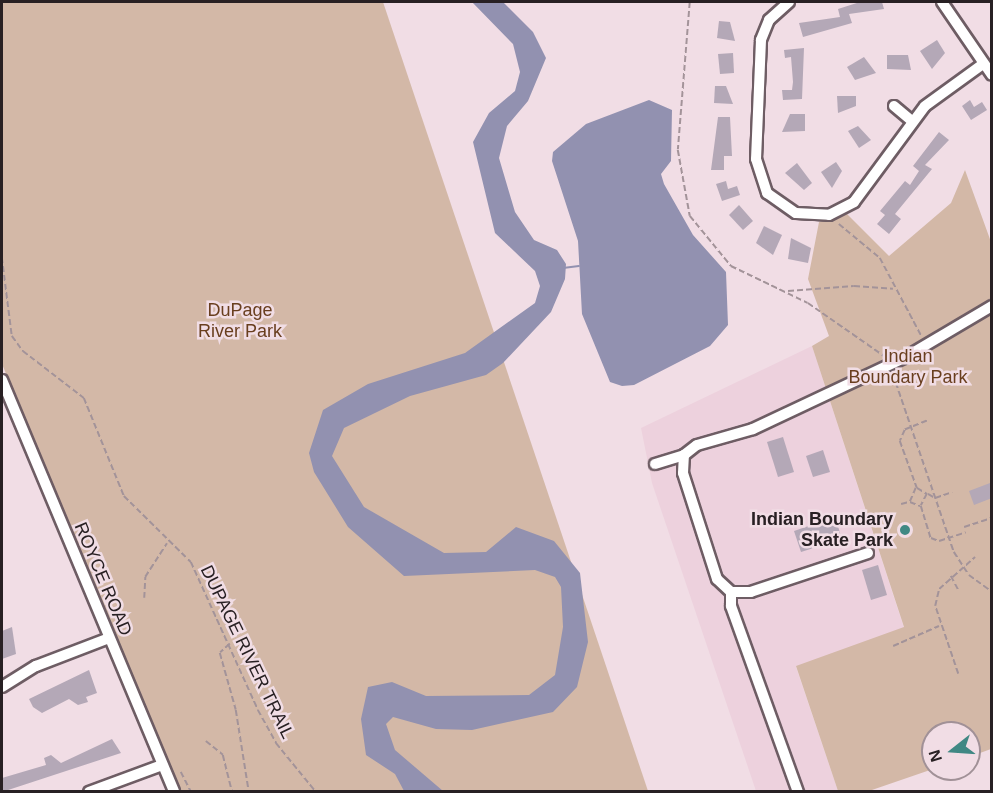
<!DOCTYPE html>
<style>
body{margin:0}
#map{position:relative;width:993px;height:793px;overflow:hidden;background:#f1dde5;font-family:Arial,sans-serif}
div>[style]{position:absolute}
.built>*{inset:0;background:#edd1dd}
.green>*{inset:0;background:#d3b8a7}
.water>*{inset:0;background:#9291b0}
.stream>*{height:2px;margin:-1px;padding:0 1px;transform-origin:1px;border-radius:1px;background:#9291b0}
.building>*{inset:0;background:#b4a8b7}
.path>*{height:1.5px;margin-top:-0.75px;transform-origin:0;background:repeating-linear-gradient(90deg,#a39399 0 6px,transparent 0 9px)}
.roads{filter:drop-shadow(2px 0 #6e5d64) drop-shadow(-2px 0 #6e5d64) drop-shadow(0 2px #6e5d64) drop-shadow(0 -2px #6e5d64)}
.minor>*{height:10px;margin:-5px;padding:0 5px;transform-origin:5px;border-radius:5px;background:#fff}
.dots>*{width:16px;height:16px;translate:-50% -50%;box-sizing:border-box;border:3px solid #f1dde5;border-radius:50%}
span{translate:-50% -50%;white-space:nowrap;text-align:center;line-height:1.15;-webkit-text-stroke:5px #f1dde5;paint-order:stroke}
.park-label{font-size:18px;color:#693e1e}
.poi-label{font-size:18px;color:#282023;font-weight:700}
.right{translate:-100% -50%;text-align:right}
.street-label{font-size:18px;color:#282023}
.frame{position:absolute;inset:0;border:3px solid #282023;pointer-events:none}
.north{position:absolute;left:921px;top:721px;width:60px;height:60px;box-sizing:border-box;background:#f1dde5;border:2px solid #a19197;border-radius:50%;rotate:253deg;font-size:16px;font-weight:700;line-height:24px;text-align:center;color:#282023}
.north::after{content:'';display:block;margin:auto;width:21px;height:27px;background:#408884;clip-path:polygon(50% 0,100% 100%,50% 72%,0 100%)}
</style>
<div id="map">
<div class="built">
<div style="clip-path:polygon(812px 346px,904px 628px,796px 667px,838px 791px,756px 791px,652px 483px,641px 428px)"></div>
</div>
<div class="green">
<div style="clip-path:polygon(2px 2px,383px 2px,648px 791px,179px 791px,2px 364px)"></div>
<div style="clip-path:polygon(965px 170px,991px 242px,991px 749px,969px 757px,969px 733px,933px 733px,933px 769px,869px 791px,838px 791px,796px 666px,904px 627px,812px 346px,829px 336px,808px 279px,819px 222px,847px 214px,889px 256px,951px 203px)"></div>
</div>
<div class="water">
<div style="clip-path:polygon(472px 2px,503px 2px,533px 32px,546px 58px,528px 101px,507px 126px,499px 158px,515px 212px,534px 240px,557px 250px,566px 264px,565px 279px,551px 312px,503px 363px,486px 375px,410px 396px,344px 428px,332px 456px,364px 507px,444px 553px,486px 552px,516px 527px,554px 541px,580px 573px,588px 642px,577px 687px,553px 712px,472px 730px,436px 729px,393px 717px,386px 724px,395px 750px,443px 791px,404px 791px,395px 774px,366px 755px,361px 719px,368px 687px,392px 682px,426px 696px,529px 695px,555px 675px,563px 627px,561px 587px,555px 577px,535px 570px,404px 576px,348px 527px,314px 472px,309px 453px,323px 410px,368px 384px,465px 353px,535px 303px,540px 286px,535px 271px,495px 233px,473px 142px,489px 113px,515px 91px,520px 72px,513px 44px)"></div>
<div style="clip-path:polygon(649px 100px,672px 110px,671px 161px,661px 174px,664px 184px,693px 235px,726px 272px,728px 325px,710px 346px,634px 385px,622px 386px,610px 382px,582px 314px,578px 241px,552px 161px,553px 152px,586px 124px)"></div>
</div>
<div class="stream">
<div style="left:563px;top:268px;width:16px;rotate:-7deg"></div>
</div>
<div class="building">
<div style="clip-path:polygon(860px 2px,882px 2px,884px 9px,849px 14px,852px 23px,803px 37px,799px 23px,840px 17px,838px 9px)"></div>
<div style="clip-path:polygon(719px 21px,730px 22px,735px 41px,717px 38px)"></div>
<div style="clip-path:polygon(937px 40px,945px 53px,932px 69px,920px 51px)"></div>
<div style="clip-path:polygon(804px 48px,802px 99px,783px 100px,782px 90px,792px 90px,793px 82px,791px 57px,785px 58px,784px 50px)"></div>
<div style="clip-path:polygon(733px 53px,734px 73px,720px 74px,718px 54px)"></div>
<div style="clip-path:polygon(887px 55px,908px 55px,911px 70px,887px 69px)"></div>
<div style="clip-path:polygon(864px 57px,876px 73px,855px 80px,847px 67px)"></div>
<div style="clip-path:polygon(715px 86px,726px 86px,733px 104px,714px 103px)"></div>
<div style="clip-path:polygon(837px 96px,856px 96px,856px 106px,838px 113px)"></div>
<div style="clip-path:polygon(970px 100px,974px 107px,982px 102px,987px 110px,971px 120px,962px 106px)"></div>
<div style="clip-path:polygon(790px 114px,805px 114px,805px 131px,782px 132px)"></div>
<div style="clip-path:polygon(718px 117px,730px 117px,732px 156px,724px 156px,724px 170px,711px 170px)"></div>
<div style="clip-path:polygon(858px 126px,871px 140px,859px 148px,848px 131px)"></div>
<div style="clip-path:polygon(939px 132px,949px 140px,925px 165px,932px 169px,895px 214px,901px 219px,889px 234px,877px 224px,885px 215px,880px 211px,905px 181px,910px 185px,919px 171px,913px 166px)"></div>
<div style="clip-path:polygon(836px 162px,842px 171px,832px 188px,821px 172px)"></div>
<div style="clip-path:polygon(797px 163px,812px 183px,804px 190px,785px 173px)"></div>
<div style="clip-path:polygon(726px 181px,728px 189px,737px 186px,740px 195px,722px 201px,716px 184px)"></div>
<div style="clip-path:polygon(739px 205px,753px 221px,743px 230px,729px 215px)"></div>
<div style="clip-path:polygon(764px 226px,782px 235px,773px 255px,756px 243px)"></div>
<div style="clip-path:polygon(791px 238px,811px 248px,808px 263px,788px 259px)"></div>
<div style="clip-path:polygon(783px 437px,794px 472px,778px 477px,767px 442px)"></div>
<div style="clip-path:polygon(823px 450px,830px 472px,813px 477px,806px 456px)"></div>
<div style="clip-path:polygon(990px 483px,992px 498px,974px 505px,969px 491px)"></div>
<div style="clip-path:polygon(835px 517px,842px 539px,801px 552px,794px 531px)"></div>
<div style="clip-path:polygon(878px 565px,887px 595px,871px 600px,862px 570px)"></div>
<div style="clip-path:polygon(12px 627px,16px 654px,2px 659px,2px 631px)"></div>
<div style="clip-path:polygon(89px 670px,97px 693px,86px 697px,88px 702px,78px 705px,69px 699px,42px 713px,33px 707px,29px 699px)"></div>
<div style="clip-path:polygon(112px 739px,121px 753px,2px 792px,2px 778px,46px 765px,44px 758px,51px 755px,61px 763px)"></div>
</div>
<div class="path">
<div style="left:690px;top:2px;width:148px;rotate:94.6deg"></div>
<div style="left:678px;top:150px;width:67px;rotate:79.7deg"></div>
<div style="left:690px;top:216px;width:65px;rotate:50.6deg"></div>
<div style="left:731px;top:266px;width:85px;rotate:25.7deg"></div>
<div style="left:808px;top:303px;width:93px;rotate:34.9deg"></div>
<div style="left:839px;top:224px;width:53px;rotate:39.7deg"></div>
<div style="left:880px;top:258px;width:89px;rotate:62deg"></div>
<div style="left:2px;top:257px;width:80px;rotate:82.8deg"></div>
<div style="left:12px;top:336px;width:19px;rotate:54deg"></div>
<div style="left:23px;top:351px;width:77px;rotate:37.6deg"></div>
<div style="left:84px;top:398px;width:106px;rotate:67.8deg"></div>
<div style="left:124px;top:496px;width:94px;rotate:44.6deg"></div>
<div style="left:191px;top:562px;width:162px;rotate:65.6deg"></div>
<div style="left:258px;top:710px;width:38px;rotate:61deg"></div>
<div style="left:276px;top:743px;width:63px;rotate:50.8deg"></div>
<div style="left:788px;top:291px;width:66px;rotate:-4.3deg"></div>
<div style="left:854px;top:286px;width:39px;rotate:4deg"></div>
<div style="left:893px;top:374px;width:188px;rotate:71.1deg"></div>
<div style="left:954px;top:552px;width:27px;rotate:57deg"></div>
<div style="left:969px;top:575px;width:29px;rotate:36deg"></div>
<div style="left:927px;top:421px;width:24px;rotate:158deg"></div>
<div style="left:905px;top:430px;width:12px;rotate:114deg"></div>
<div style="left:900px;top:441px;width:50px;rotate:70.1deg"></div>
<div style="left:917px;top:488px;width:12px;rotate:31deg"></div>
<div style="left:927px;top:494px;width:13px;rotate:117deg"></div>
<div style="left:921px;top:506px;width:34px;rotate:73deg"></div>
<div style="left:931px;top:538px;width:9px;rotate:21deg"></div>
<div style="left:939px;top:541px;width:28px;rotate:-18deg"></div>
<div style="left:916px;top:488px;width:15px;rotate:113deg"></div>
<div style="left:910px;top:502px;width:11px;rotate:22deg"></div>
<div style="left:928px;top:494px;width:8px;rotate:30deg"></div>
<div style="left:935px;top:498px;width:18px;rotate:-19deg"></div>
<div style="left:901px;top:504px;width:8px;rotate:-14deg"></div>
<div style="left:964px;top:527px;width:29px;rotate:-18deg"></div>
<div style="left:951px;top:576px;width:17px;rotate:62deg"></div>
<div style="left:144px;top:598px;width:21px;rotate:-87deg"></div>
<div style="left:145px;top:577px;width:40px;rotate:-57.1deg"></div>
<div style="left:230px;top:644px;width:13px;rotate:138deg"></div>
<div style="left:220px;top:653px;width:59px;rotate:74.3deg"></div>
<div style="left:236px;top:710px;width:83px;rotate:81deg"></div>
<div style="left:893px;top:646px;width:50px;rotate:-23.5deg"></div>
<div style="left:958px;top:674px;width:72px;rotate:-108.7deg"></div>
<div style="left:935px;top:606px;width:17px;rotate:-77deg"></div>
<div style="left:939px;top:589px;width:48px;rotate:-41.6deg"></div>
<div style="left:206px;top:741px;width:22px;rotate:39deg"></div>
<div style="left:223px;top:755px;width:38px;rotate:76deg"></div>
<div style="left:181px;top:772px;width:22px;rotate:63deg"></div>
</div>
<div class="roads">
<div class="minor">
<div style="left:789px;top:2px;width:27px;rotate:138deg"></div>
<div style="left:769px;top:20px;width:22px;rotate:112deg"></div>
<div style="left:761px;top:40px;width:119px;rotate:92.4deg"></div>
<div style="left:756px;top:159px;width:36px;rotate:72deg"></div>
<div style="left:767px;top:193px;width:35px;rotate:35deg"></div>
<div style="left:796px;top:213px;width:33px;rotate:3deg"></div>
<div style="left:829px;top:215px;width:28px;rotate:-27deg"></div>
<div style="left:854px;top:202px;width:119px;rotate:-53.5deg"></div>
<div style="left:925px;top:106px;width:72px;rotate:-35.9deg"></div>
<div style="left:942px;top:2px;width:88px;rotate:55.6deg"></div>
<div style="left:894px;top:106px;width:23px;rotate:40deg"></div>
<div style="left:2px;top:380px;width:446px;rotate:67.3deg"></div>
<div style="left:655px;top:464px;width:30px;rotate:-17deg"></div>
<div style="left:868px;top:553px;width:123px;rotate:161.6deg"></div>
<div style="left:751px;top:592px;width:20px;rotate:180deg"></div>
<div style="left:731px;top:592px;width:19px;rotate:-137deg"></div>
<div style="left:717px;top:579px;width:111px;rotate:-107.8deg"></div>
<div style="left:683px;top:473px;width:18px;rotate:-87deg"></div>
<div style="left:684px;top:455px;width:16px;rotate:-38deg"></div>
<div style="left:697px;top:445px;width:58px;rotate:-15.9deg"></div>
<div style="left:753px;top:429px;width:167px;rotate:-25.2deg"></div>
<div style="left:904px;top:358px;width:102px;rotate:-30.6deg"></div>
<div style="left:731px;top:592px;width:14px;rotate:90deg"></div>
<div style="left:731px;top:606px;width:198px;rotate:70.2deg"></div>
<div style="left:2px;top:687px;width:40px;rotate:-32deg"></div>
<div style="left:36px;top:666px;width:78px;rotate:-21deg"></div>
<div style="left:89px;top:792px;width:78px;rotate:-20.3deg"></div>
</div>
</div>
<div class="dots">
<div style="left:905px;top:530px;background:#408884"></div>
</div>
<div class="park-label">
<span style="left:240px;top:321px">DuPage<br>River Park</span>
<span style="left:908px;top:367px">Indian<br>Boundary Park</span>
</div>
<div class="poi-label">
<span class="right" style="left:893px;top:530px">Indian Boundary<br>Skate Park</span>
</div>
<div class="street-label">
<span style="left:103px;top:579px;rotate:67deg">ROYCE ROAD</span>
<span style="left:247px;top:652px;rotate:64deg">DUPAGE RIVER TRAIL</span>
</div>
<div class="frame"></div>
<div class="north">N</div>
</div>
